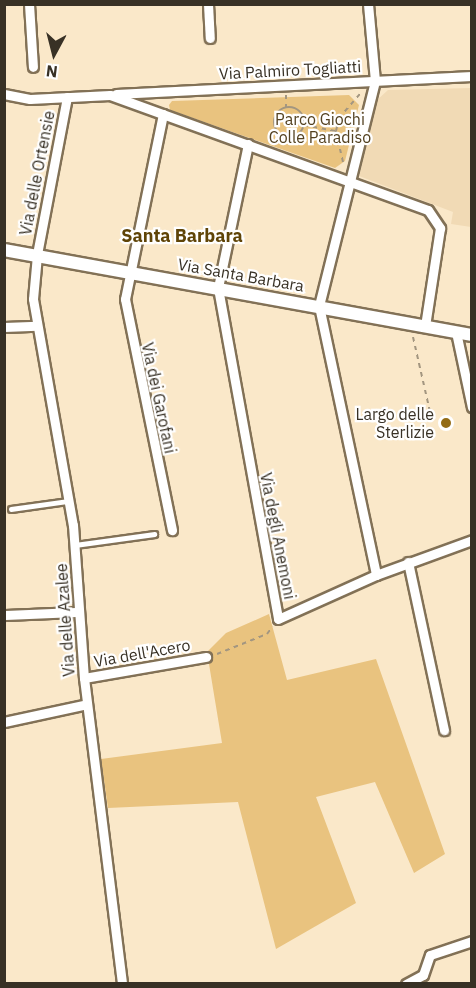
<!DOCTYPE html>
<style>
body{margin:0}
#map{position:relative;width:476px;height:988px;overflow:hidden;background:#fae8c9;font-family:"IBM Plex Sans",sans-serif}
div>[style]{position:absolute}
.built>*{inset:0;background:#f1dab5}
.green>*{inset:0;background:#e9c37f}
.path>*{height:2px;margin-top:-1px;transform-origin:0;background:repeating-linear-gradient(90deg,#a39680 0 4.5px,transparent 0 9px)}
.path>.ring{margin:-1px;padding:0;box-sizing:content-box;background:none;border:2px solid #a39680;border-radius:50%}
.roads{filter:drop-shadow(2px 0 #827156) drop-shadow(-2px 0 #827156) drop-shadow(0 2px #827156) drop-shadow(0 -2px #827156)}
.service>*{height:4.5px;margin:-2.25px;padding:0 2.25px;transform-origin:2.25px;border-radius:2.25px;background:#fff}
.minor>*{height:9px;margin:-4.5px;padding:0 4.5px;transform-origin:4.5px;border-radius:4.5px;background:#fff}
.tertiary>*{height:12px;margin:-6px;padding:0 6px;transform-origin:6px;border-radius:6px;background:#fff}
.dots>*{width:16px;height:16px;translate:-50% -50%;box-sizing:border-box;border:3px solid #fff;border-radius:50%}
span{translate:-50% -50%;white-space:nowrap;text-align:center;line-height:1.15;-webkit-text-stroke:4.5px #fff;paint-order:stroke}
.street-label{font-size:16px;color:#383125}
.park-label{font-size:16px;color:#534120}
.poi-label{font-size:16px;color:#383125}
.right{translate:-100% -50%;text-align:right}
.neighbourhood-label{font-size:18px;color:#5f4407;font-weight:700}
.frame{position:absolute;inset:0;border:6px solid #383125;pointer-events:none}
.north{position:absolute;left:24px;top:24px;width:60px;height:60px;-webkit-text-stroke:4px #fff;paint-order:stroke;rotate:187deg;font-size:16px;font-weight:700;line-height:24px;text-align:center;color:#383125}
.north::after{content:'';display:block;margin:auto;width:21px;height:27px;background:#383125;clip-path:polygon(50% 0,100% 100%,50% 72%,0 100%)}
</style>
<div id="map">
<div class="built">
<div style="clip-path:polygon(471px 88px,471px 227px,451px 224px,453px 212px,359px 176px,376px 101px,388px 90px)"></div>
</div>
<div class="green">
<div style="clip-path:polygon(349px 95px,359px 105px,345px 161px,335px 168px,170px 110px,169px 105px,172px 101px)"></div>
<div style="clip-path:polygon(269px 614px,287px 680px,376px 659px,445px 854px,414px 873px,375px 782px,316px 797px,356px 903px,276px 949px,238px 802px,108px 808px,101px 759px,222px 743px,207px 652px,226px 633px)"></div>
</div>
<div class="path">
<div style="left:286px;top:95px;width:12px;rotate:90deg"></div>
<div class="ring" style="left:274px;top:107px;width:28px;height:28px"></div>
<div style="left:304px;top:125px;width:33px;rotate:11deg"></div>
<div style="left:343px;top:162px;width:32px;rotate:-103deg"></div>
<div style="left:336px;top:131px;width:13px;rotate:-77deg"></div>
<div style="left:339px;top:118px;width:33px;rotate:-49deg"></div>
<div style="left:413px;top:337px;width:81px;rotate:77.2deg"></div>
<div style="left:217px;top:654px;width:54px;rotate:-21.8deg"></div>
<div style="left:267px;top:634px;width:9px;rotate:-54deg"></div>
</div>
<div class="roads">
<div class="service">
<div style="left:11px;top:509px;width:58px;rotate:-8deg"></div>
<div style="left:75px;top:545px;width:80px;rotate:-7.9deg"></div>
</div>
<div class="minor">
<div style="left:29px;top:4px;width:63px;rotate:86.4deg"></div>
<div style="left:208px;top:4px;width:34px;rotate:87deg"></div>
<div style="left:368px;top:4px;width:77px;rotate:84.8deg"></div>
<div style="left:375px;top:81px;width:232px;rotate:104deg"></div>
<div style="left:319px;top:306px;width:275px;rotate:78deg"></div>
<div style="left:4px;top:94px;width:26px;rotate:11deg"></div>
<div style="left:30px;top:99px;width:80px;rotate:-2.9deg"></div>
<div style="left:110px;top:95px;width:338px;rotate:19.9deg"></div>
<div style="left:428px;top:210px;width:22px;rotate:56deg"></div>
<div style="left:440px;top:228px;width:99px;rotate:98.7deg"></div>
<div style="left:116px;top:94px;width:356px;rotate:-2.9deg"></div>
<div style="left:67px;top:97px;width:161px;rotate:100.8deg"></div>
<div style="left:37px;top:255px;width:44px;rotate:95.2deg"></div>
<div style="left:33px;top:299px;width:230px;rotate:80deg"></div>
<div style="left:73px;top:525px;width:153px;rotate:85.9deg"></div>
<div style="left:84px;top:678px;width:308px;rotate:82.9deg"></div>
<div style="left:163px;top:114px;width:189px;rotate:101.6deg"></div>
<div style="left:125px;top:299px;width:236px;rotate:78.5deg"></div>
<div style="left:248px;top:144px;width:147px;rotate:101.8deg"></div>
<div style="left:218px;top:288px;width:336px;rotate:79.7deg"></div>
<div style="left:278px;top:619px;width:107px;rotate:-24.2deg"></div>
<div style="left:376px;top:575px;width:102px;rotate:-20deg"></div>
<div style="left:4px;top:327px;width:33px;rotate:-2deg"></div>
<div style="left:456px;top:332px;width:77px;rotate:78deg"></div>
<div style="left:408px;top:562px;width:172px;rotate:77.9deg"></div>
<div style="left:4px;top:615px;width:73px;rotate:-2.4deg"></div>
<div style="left:84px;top:678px;width:124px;rotate:-9.8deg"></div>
<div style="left:4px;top:722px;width:85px;rotate:-12.2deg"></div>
<div style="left:406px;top:984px;width:19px;rotate:-28deg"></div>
<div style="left:423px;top:975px;width:21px;rotate:-71deg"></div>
<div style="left:430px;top:955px;width:44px;rotate:-18.4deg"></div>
</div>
<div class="tertiary">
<div style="left:4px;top:250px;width:476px;rotate:10.3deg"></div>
</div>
</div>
<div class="dots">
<div style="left:446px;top:423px;background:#936b14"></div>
</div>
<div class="street-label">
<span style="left:290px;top:70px;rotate:-3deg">Via Palmiro Togliatti</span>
<span style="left:37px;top:173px;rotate:-79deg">Via delle Ortensie</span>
<span style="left:241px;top:275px;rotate:10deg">Via Santa Barbara</span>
<span style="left:159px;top:398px;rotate:78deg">Via dei Garofani</span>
<span style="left:278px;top:536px;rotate:79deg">Via degli Anemoni</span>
<span style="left:65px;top:620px;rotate:-94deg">Via delle Azalee</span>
<span style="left:142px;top:653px;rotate:-10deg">Via dell'Acero</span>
</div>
<div class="park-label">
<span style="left:320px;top:128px">Parco Giochi<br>Colle Paradiso</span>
</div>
<div class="poi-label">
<span class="right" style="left:434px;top:423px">Largo delle<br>Sterlizie</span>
</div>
<div class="neighbourhood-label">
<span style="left:182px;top:236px">Santa Barbara</span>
</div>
<div class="frame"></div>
<div class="north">N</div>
</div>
